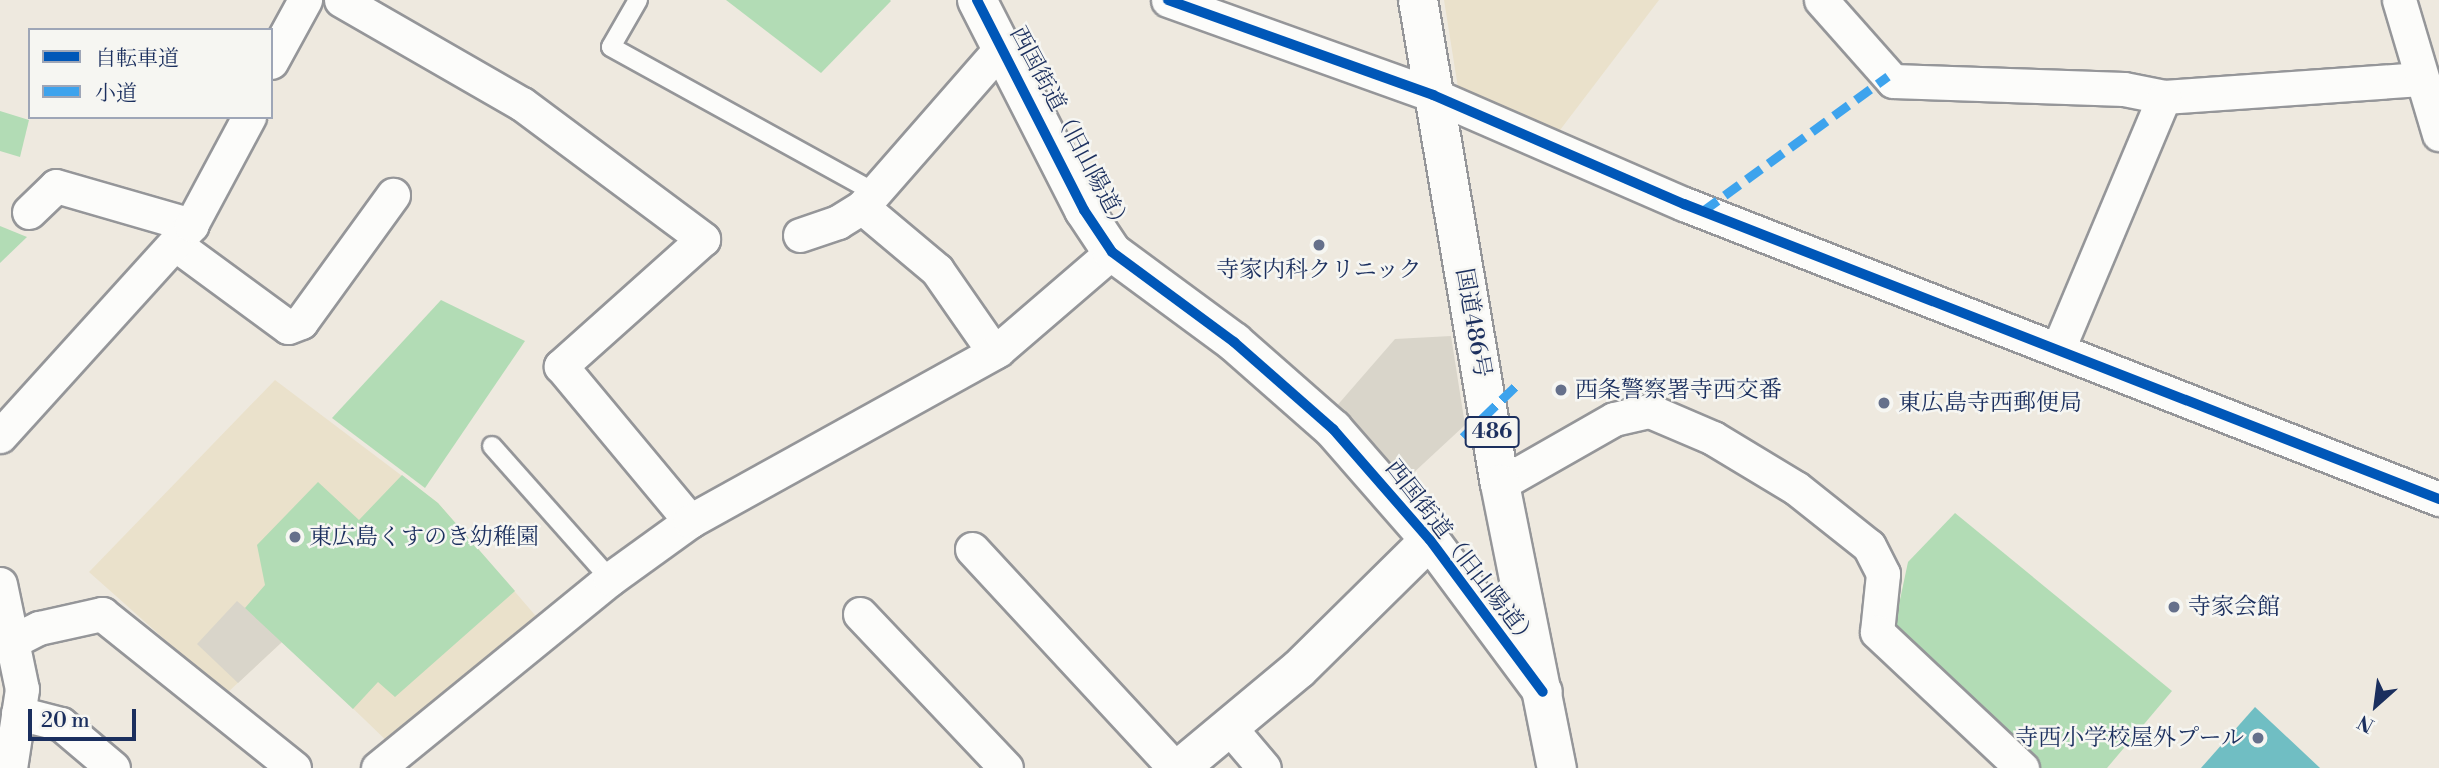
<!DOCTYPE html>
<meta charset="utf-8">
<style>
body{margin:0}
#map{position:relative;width:2439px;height:768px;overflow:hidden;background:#eee9df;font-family:"Libre Bodoni","Noto Serif JP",serif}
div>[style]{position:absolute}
.built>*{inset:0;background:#eae1cb}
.industrial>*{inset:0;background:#d9d5ca}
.green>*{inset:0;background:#b2dcb5}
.water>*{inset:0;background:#70bec3}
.roads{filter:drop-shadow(2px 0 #959699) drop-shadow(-2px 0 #959699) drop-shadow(0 2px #959699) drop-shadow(0 -2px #959699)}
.lane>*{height:18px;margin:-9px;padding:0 9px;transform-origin:9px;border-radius:9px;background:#fcfcfa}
.street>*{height:33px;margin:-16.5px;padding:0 16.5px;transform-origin:16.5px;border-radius:16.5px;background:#fcfcfa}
.secondary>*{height:38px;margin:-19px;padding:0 19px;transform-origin:19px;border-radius:19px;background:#fcfcfa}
.highway>*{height:38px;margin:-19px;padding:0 19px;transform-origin:19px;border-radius:19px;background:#fcfcfa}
.quiet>*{height:9px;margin-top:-4.5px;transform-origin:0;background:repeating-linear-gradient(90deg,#3da3ed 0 18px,transparent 0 27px)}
.cycleway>*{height:10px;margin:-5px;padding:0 5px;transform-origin:5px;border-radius:5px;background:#0057b8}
.dots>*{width:19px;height:19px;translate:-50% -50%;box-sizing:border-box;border:4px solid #f6f6f2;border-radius:50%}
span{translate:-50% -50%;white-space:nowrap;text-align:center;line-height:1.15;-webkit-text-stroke:5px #f6f6f2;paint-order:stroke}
.shield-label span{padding:2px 5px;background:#f6f6f2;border:2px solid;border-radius:5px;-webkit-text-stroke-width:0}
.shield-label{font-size:21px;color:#1b2f5e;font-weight:700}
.street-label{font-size:23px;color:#1b2f5e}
.poi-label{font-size:23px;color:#1b2f5e}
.left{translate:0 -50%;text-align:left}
.right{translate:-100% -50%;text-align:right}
.legend{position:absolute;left:28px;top:28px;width:245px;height:91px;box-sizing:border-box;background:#f6f6f2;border:2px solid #9ea6b7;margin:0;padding:9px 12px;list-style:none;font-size:21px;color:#1b2f5e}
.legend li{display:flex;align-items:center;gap:14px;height:35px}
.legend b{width:35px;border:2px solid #9ea6b7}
.north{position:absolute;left:2341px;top:670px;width:70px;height:70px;-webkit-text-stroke:5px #f6f6f2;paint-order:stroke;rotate:208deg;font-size:19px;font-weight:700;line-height:28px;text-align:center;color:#1b2f5e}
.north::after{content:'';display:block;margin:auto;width:24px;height:32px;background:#1b2f5e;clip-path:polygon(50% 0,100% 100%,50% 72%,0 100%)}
.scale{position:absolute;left:28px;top:709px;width:108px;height:32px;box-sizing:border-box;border:4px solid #1b2f5e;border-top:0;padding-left:9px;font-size:21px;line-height:24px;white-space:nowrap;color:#1b2f5e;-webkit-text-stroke:5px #f6f6f2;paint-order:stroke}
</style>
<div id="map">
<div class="built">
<div style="clip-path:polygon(1444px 0,1659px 0,1557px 134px,1459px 94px)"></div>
<div style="clip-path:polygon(275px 380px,438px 503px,541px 622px,392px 746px,283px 641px,226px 694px,89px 572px)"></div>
</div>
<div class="industrial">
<div style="clip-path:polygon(1451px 336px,1465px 425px,1396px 489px,1328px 416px,1395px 339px)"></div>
<div style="clip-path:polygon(237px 601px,283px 641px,238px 683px,197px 644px)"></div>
</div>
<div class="green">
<div style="clip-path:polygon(726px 0,890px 0,891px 1px,821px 73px)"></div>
<div style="clip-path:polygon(0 111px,29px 120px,20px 157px,0 151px)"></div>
<div style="clip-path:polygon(0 226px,27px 237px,0 263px)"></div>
<div style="clip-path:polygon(441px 300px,525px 341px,425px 488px,332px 418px)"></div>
<div style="clip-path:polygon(402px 475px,438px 503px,515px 591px,395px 697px,378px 682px,353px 709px,245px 608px,265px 585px,257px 545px,318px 482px,359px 520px)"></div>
<div style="clip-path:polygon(1955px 513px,2172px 691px,2107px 768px,2041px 768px,1894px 628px,1908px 562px)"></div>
</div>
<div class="water">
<div style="clip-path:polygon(2255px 707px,2320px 768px,2201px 768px)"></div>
</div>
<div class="roads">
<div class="lane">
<div style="left:638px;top:0;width:54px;rotate:119.9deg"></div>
<div style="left:611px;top:47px;width:300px;rotate:28.9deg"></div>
<div style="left:492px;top:446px;width:178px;rotate:48.4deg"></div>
</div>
<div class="street">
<div style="left:341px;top:0;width:209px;rotate:29.9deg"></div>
<div style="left:522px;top:104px;width:226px;rotate:36.7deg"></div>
<div style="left:703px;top:239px;width:191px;rotate:138.2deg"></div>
<div style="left:561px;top:366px;width:202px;rotate:50.2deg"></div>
<div style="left:1168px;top:0;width:282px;rotate:19.7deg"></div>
<div style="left:1433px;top:95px;width:274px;rotate:23.5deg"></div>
<div style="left:1684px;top:204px;width:811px;rotate:21.34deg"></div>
<div style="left:1821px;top:0;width:108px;rotate:48.4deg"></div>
<div style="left:1893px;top:81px;width:231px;rotate:2deg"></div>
<div style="left:2124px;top:89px;width:41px;rotate:11.3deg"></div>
<div style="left:2164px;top:97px;width:257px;rotate:-4deg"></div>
<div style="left:2399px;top:0;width:140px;rotate:73.4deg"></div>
<div style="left:271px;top:62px;width:71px;rotate:-61.3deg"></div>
<div style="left:862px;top:207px;width:98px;rotate:40deg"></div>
<div style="left:937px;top:270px;width:100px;rotate:55.2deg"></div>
<div style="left:29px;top:212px;width:37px;rotate:-44deg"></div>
<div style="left:56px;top:186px;width:141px;rotate:16.1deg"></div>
<div style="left:800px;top:235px;width:40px;rotate:-18.9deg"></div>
<div style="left:838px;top:222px;width:28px;rotate:-32deg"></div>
<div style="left:862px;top:207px;width:211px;rotate:-48.8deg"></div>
<div style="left:175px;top:244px;width:140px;rotate:36.3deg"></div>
<div style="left:288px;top:327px;width:14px;rotate:-21deg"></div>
<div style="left:301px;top:322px;width:157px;rotate:-54.1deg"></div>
<div style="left:2058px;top:349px;width:273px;rotate:-67.2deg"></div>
<div style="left:0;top:436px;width:285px;rotate:-47.8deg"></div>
<div style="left:191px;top:225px;width:123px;rotate:-61.8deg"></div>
<div style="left:1500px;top:484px;width:131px;rotate:-29.7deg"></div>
<div style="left:1614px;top:419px;width:37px;rotate:-13deg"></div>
<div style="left:1650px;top:411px;width:69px;rotate:23.2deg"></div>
<div style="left:1713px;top:438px;width:97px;rotate:31.1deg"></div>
<div style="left:1796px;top:488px;width:93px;rotate:38.5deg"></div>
<div style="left:1869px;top:546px;width:31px;rotate:63deg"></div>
<div style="left:1883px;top:574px;width:58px;rotate:95.9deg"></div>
<div style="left:1877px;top:632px;width:199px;rotate:43.2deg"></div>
<div style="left:972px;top:549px;width:299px;rotate:47.2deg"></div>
<div style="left:0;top:584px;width:107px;rotate:78.2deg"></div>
<div style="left:22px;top:689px;width:80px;rotate:98.6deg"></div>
<div style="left:860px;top:614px;width:212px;rotate:46.5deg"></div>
<div style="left:13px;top:641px;width:29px;rotate:-27deg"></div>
<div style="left:39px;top:628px;width:65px;rotate:-12.5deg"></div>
<div style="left:102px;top:614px;width:246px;rotate:38.7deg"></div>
<div style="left:18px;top:713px;width:44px;rotate:14.3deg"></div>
<div style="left:61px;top:724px;width:68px;rotate:40.2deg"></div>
<div style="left:1230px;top:728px;width:52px;rotate:49.6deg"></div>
<div style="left:378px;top:768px;width:299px;rotate:-39.2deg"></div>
<div style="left:610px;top:579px;width:99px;rotate:-35.9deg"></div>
<div style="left:690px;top:521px;width:352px;rotate:-29deg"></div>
<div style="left:998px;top:350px;width:150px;rotate:-40.7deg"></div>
</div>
<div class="secondary">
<div style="left:977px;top:0;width:236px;rotate:63deg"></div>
<div style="left:1084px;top:210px;width:50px;rotate:56.3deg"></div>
<div style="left:1112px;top:252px;width:152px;rotate:36.4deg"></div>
<div style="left:1234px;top:342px;width:132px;rotate:41.3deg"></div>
<div style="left:1333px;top:429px;width:147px;rotate:48.9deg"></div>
<div style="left:1430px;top:540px;width:189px;rotate:53.4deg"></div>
<div style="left:1180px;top:768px;width:155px;rotate:-39.8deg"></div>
<div style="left:1299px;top:669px;width:184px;rotate:-44.6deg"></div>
</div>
<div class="highway">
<div style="left:1418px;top:0;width:491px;rotate:80.4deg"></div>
<div style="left:1500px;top:484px;width:290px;rotate:78.7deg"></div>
</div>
</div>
<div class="quiet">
<div style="left:1703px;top:211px;width:229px;rotate:-36.1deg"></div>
<div style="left:1463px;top:437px;width:78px;rotate:-44deg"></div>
</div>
<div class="cycleway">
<div style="left:977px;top:0;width:236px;rotate:63deg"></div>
<div style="left:1084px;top:210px;width:50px;rotate:56.3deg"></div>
<div style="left:1112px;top:252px;width:152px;rotate:36.4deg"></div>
<div style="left:1234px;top:342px;width:132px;rotate:41.3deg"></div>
<div style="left:1333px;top:429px;width:147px;rotate:48.9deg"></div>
<div style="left:1430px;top:540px;width:189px;rotate:53.4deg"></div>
<div style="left:1168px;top:0;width:282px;rotate:19.7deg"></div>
<div style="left:1433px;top:95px;width:274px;rotate:23.5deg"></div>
<div style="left:1684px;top:204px;width:811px;rotate:21.34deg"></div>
</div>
<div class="dots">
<div style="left:1319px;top:245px;background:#65708b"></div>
<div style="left:1561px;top:390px;background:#65708b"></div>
<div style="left:1884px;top:403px;background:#65708b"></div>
<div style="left:295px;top:537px;background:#65708b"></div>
<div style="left:2174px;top:607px;background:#65708b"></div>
<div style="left:2258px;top:738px;background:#65708b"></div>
</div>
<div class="shield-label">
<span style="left:1492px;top:432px">486</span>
</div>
<div class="street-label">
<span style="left:1070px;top:130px;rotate:62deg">西国街道（旧山陽道）</span>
<span style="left:1473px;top:323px;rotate:80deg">国道486号</span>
<span style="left:1461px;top:554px;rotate:52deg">西国街道（旧山陽道）</span>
</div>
<div class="poi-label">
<span style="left:1319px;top:270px">寺家内科クリニック</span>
<span class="left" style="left:1575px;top:390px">西条警察署寺西交番</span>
<span class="left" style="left:1898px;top:403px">東広島寺西郵便局</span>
<span class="left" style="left:309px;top:537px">東広島くすのき幼稚園</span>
<span class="left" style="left:2188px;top:607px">寺家会館</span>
<span class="right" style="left:2244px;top:738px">寺西小学校屋外プール</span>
</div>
<ul class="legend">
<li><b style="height:9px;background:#0057b8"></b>自転車道</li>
<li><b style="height:9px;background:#3da3ed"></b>小道</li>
</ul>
<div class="north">N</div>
<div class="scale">20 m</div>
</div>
